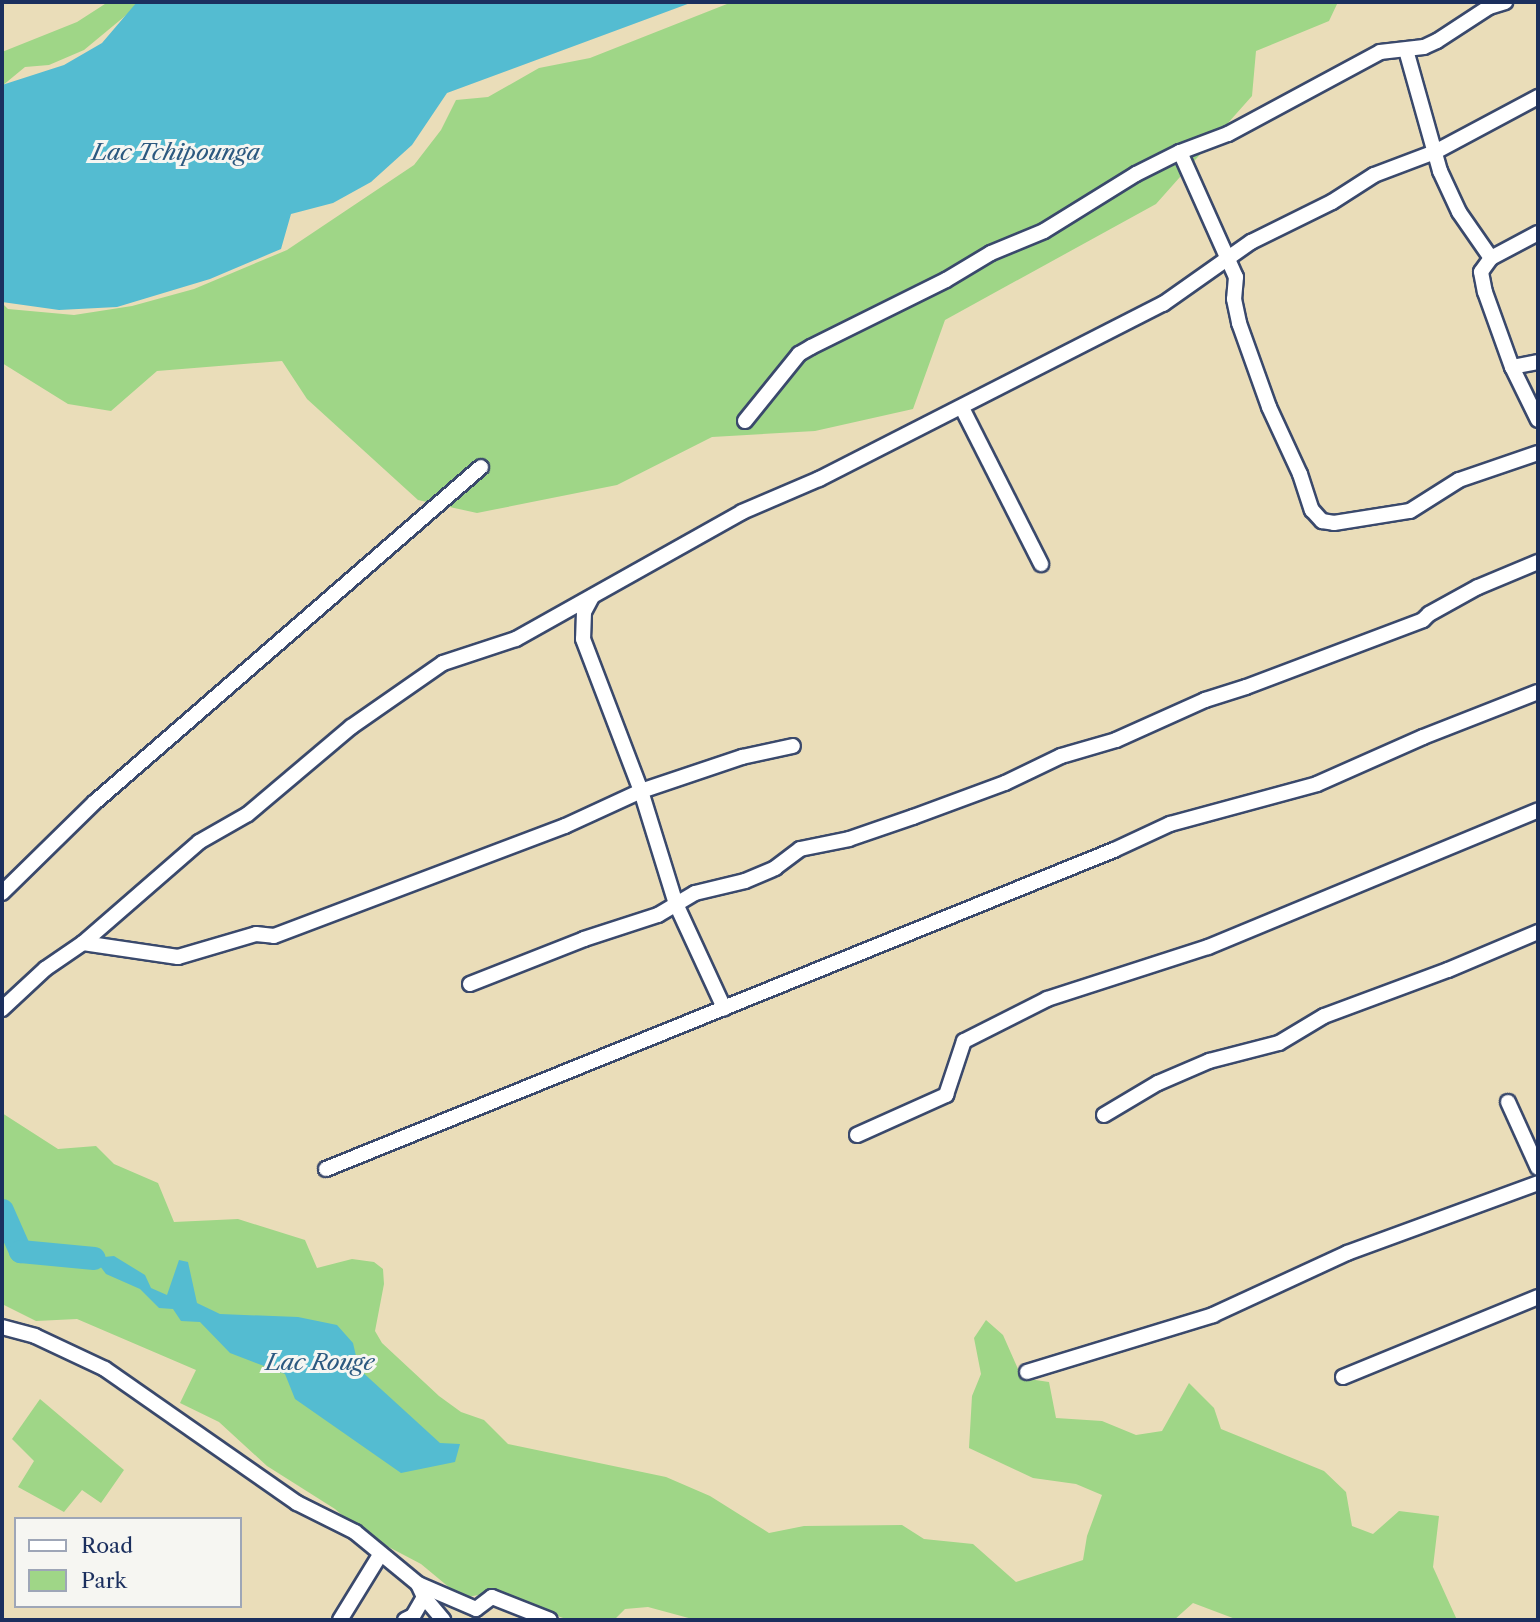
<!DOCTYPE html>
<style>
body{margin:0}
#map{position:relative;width:1540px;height:1622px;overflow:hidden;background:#eaddb9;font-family:"Libre Caslon Text",serif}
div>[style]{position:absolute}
.green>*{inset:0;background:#9fd687}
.water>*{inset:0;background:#54bcd1}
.river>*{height:23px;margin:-11.5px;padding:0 11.5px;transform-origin:11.5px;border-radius:11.5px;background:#54bcd1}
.roads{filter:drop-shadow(2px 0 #3a496c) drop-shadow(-2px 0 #3a496c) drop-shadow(0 2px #3a496c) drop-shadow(0 -2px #3a496c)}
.street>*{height:14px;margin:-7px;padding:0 7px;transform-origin:7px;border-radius:7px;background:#fff}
span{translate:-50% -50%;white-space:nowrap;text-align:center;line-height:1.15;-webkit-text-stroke:6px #f6f6f2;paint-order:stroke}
.water-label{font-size:23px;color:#2c5980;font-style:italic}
.frame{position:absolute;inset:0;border:4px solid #1b2f5e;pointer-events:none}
.legend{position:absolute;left:14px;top:1517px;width:228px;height:91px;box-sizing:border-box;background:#f6f6f2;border:2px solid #9ea6b7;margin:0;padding:9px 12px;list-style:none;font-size:21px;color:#1b2f5e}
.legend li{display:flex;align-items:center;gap:14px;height:35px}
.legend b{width:35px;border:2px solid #9ea6b7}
</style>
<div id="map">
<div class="green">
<div style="clip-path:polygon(108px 2px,142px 2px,84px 50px,49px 65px,25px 67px,2px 86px,2px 52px,77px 22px)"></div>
<div style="clip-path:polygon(732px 2px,1338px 2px,1329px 21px,1256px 51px,1252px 96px,1156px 204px,945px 320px,913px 409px,815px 431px,712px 437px,617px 485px,477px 513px,418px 500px,307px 399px,282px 361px,157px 371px,111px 411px,68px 404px,2px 363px,2px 303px,8px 309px,74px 315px,132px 306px,194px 289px,287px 250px,414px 165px,441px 130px,456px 100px,488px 97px,539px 68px,590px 58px)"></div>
<div style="clip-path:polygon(2px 1113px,58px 1149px,96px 1146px,114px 1164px,158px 1183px,174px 1222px,238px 1219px,305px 1240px,317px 1268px,352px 1259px,374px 1262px,383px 1269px,384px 1284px,375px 1331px,382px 1343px,439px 1396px,461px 1412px,484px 1420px,508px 1444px,666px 1477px,710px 1496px,769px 1533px,804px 1526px,902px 1525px,924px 1539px,973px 1544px,1016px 1582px,1083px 1560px,1087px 1536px,1102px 1495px,1076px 1484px,1033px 1478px,969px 1448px,972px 1396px,981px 1374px,974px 1338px,986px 1320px,1003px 1335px,1022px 1378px,1049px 1382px,1056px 1418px,1102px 1421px,1136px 1435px,1162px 1431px,1189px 1383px,1214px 1408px,1221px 1429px,1324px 1471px,1346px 1492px,1352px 1526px,1373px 1534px,1399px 1511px,1439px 1516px,1433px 1567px,1457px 1620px,1238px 1620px,1193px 1603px,1174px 1620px,696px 1620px,648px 1607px,625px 1609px,614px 1620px,569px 1620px,505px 1598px,484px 1594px,462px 1598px,421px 1564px,364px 1534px,335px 1509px,267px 1466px,219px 1422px,180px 1403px,196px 1370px,77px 1319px,36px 1321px,2px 1304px)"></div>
<div style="clip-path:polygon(40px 1399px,124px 1470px,101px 1503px,82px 1490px,64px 1512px,18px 1487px,34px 1461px,12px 1439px)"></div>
</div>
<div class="water">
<div style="clip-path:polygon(137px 2px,693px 2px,447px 93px,412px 145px,371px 182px,333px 203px,291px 214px,281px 249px,210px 279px,117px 307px,59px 310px,2px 302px,2px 85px,64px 65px,102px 43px)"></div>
<div style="clip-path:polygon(114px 1256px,145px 1275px,151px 1288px,167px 1295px,179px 1260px,188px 1262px,197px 1303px,220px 1314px,298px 1317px,337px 1325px,353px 1343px,359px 1369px,440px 1443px,460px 1444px,455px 1462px,401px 1473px,295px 1399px,285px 1374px,230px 1353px,200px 1322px,181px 1321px,173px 1309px,159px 1308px,140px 1289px,106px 1274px,94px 1258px)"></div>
</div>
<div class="river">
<div style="left:2px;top:1210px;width:45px;rotate:66.3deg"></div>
<div style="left:20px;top:1251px;width:74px;rotate:5.4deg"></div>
</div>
<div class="roads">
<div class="street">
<div style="left:1406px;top:50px;width:126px;rotate:74.3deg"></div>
<div style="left:1440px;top:171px;width:45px;rotate:65.1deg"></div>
<div style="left:1459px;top:212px;width:56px;rotate:55.2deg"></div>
<div style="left:1180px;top:152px;width:137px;rotate:65.9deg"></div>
<div style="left:1236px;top:277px;width:22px;rotate:95deg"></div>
<div style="left:1234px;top:299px;width:25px;rotate:78deg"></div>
<div style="left:1239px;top:323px;width:89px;rotate:70.3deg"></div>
<div style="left:1269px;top:407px;width:74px;rotate:65.2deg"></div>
<div style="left:1300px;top:474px;width:38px;rotate:72deg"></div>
<div style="left:1312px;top:510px;width:15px;rotate:48deg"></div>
<div style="left:1322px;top:521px;width:12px;rotate:9deg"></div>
<div style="left:1334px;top:523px;width:77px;rotate:-9deg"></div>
<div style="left:1410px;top:511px;width:58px;rotate:-32.3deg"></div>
<div style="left:1459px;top:480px;width:83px;rotate:-18.9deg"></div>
<div style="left:1538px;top:233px;width:53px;rotate:152deg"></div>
<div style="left:1491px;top:258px;width:17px;rotate:126deg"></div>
<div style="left:1481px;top:272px;width:20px;rotate:79deg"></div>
<div style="left:1485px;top:292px;width:80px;rotate:70.2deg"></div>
<div style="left:1512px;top:367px;width:59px;rotate:63.9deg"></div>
<div style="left:1512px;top:367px;width:26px;rotate:-11deg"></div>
<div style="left:962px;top:408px;width:175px;rotate:63.1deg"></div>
<div style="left:745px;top:421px;width:86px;rotate:-51.1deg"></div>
<div style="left:799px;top:354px;width:14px;rotate:-30deg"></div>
<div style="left:811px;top:347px;width:151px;rotate:-26.4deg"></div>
<div style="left:946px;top:280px;width:52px;rotate:-31deg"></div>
<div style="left:991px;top:253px;width:57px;rotate:-22.5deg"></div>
<div style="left:1044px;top:231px;width:108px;rotate:-31.8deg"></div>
<div style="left:1136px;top:174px;width:49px;rotate:-26.6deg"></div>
<div style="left:1180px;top:152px;width:51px;rotate:-20.6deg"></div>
<div style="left:1228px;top:134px;width:173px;rotate:-28.3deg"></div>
<div style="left:1380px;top:52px;width:44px;rotate:-6.5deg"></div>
<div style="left:1424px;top:47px;width:14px;rotate:-25deg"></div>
<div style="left:1437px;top:41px;width:62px;rotate:-33.2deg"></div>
<div style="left:1489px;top:7px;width:17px;rotate:-17deg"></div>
<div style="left:592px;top:597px;width:17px;rotate:118deg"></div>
<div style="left:584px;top:612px;width:27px;rotate:92deg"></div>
<div style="left:583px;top:639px;width:163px;rotate:69.1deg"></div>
<div style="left:641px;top:791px;width:118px;rotate:72.8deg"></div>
<div style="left:676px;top:904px;width:115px;rotate:65.2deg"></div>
<div style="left:2px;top:893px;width:130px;rotate:-44.4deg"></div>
<div style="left:95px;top:802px;width:511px;rotate:-40.95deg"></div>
<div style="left:83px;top:943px;width:96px;rotate:8.4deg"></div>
<div style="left:178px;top:957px;width:81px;rotate:-16.4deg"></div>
<div style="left:256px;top:934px;width:18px;rotate:6deg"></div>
<div style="left:274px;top:936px;width:311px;rotate:-20.7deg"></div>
<div style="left:565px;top:826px;width:84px;rotate:-24.7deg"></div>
<div style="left:641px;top:791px;width:107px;rotate:-18.6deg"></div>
<div style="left:742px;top:757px;width:52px;rotate:-12.2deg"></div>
<div style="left:470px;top:984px;width:123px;rotate:-21.5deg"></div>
<div style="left:584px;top:939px;width:78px;rotate:-18deg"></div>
<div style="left:658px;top:915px;width:43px;rotate:-30.7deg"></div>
<div style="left:695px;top:893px;width:51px;rotate:-13.5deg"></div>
<div style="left:745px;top:881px;width:33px;rotate:-23deg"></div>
<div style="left:775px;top:868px;width:31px;rotate:-37deg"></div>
<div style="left:800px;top:849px;width:50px;rotate:-11.5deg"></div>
<div style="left:849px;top:839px;width:68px;rotate:-19deg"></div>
<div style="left:913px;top:817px;width:98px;rotate:-20.3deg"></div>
<div style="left:1005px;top:783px;width:62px;rotate:-25.7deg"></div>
<div style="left:1061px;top:756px;width:57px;rotate:-16.2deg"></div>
<div style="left:1116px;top:740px;width:98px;rotate:-24.2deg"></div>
<div style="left:1205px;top:700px;width:43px;rotate:-17.6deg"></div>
<div style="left:1246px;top:687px;width:189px;rotate:-20.7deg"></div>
<div style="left:1423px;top:620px;width:8px;rotate:-45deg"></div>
<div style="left:1429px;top:614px;width:56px;rotate:-28.9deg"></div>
<div style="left:1478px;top:587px;width:65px;rotate:-22.6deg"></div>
<div style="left:2px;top:1009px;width:59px;rotate:-42.9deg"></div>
<div style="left:45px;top:969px;width:46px;rotate:-34.4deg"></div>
<div style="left:83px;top:943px;width:154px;rotate:-41deg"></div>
<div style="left:199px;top:842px;width:56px;rotate:-29.7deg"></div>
<div style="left:248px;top:814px;width:135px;rotate:-40.2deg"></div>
<div style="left:351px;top:727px;width:112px;rotate:-34.8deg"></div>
<div style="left:443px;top:663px;width:77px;rotate:-18.2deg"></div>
<div style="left:516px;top:639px;width:259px;rotate:-29.3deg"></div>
<div style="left:742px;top:512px;width:84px;rotate:-23.2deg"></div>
<div style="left:819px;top:479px;width:386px;rotate:-27deg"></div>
<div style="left:1163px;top:304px;width:108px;rotate:-35.2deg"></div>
<div style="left:1251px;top:242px;width:90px;rotate:-26.3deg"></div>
<div style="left:1332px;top:202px;width:50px;rotate:-32.7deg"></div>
<div style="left:1374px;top:175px;width:65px;rotate:-20.7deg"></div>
<div style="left:1435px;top:152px;width:117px;rotate:-28.1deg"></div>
<div style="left:1508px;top:1102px;width:72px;rotate:65.6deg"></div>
<div style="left:1104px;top:1115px;width:63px;rotate:-30.7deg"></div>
<div style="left:1158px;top:1083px;width:56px;rotate:-23.3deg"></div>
<div style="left:1209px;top:1061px;width:72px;rotate:-14.4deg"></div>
<div style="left:1279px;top:1043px;width:52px;rotate:-31deg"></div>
<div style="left:1324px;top:1016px;width:132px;rotate:-20.4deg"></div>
<div style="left:1448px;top:970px;width:98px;rotate:-22.9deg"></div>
<div style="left:857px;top:1135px;width:98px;rotate:-24.2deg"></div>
<div style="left:946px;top:1095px;width:57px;rotate:-71.6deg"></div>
<div style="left:964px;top:1041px;width:93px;rotate:-26.8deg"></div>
<div style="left:1047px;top:999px;width:169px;rotate:-17.9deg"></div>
<div style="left:1208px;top:947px;width:357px;rotate:-22.5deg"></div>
<div style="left:326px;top:1169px;width:850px;rotate:-22.04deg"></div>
<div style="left:1114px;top:850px;width:62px;rotate:-24.9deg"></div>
<div style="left:1170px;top:824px;width:152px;rotate:-15.2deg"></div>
<div style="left:1317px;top:784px;width:116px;rotate:-23.9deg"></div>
<div style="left:1423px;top:737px;width:123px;rotate:-21.4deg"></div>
<div style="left:2px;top:1327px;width:34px;rotate:15deg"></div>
<div style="left:35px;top:1336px;width:77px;rotate:25.2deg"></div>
<div style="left:105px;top:1369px;width:234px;rotate:34.9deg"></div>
<div style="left:297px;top:1503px;width:65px;rotate:26.6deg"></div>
<div style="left:355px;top:1532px;width:82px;rotate:39.5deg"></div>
<div style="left:418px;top:1584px;width:63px;rotate:23.3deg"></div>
<div style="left:476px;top:1609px;width:20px;rotate:-37deg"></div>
<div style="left:492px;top:1597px;width:62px;rotate:21.6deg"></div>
<div style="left:1027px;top:1372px;width:195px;rotate:-17deg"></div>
<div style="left:1213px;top:1315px;width:148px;rotate:-24.8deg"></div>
<div style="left:1347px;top:1253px;width:203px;rotate:-20.1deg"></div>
<div style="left:1343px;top:1377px;width:211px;rotate:-22.3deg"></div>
<div style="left:418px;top:1584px;width:14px;rotate:65deg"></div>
<div style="left:424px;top:1597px;width:30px;rotate:50deg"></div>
<div style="left:340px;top:1620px;width:76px;rotate:-58.4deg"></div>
<div style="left:405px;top:1620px;width:9px;rotate:-27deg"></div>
<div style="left:413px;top:1616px;width:22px;rotate:-60deg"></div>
</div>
</div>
<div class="water-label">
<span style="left:176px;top:152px">Lac Tchipounga</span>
<span style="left:320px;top:1362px">Lac Rouge</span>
</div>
<div class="frame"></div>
<ul class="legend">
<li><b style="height:9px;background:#fff"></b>Road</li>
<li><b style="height:19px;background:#9fd687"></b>Park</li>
</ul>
</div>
